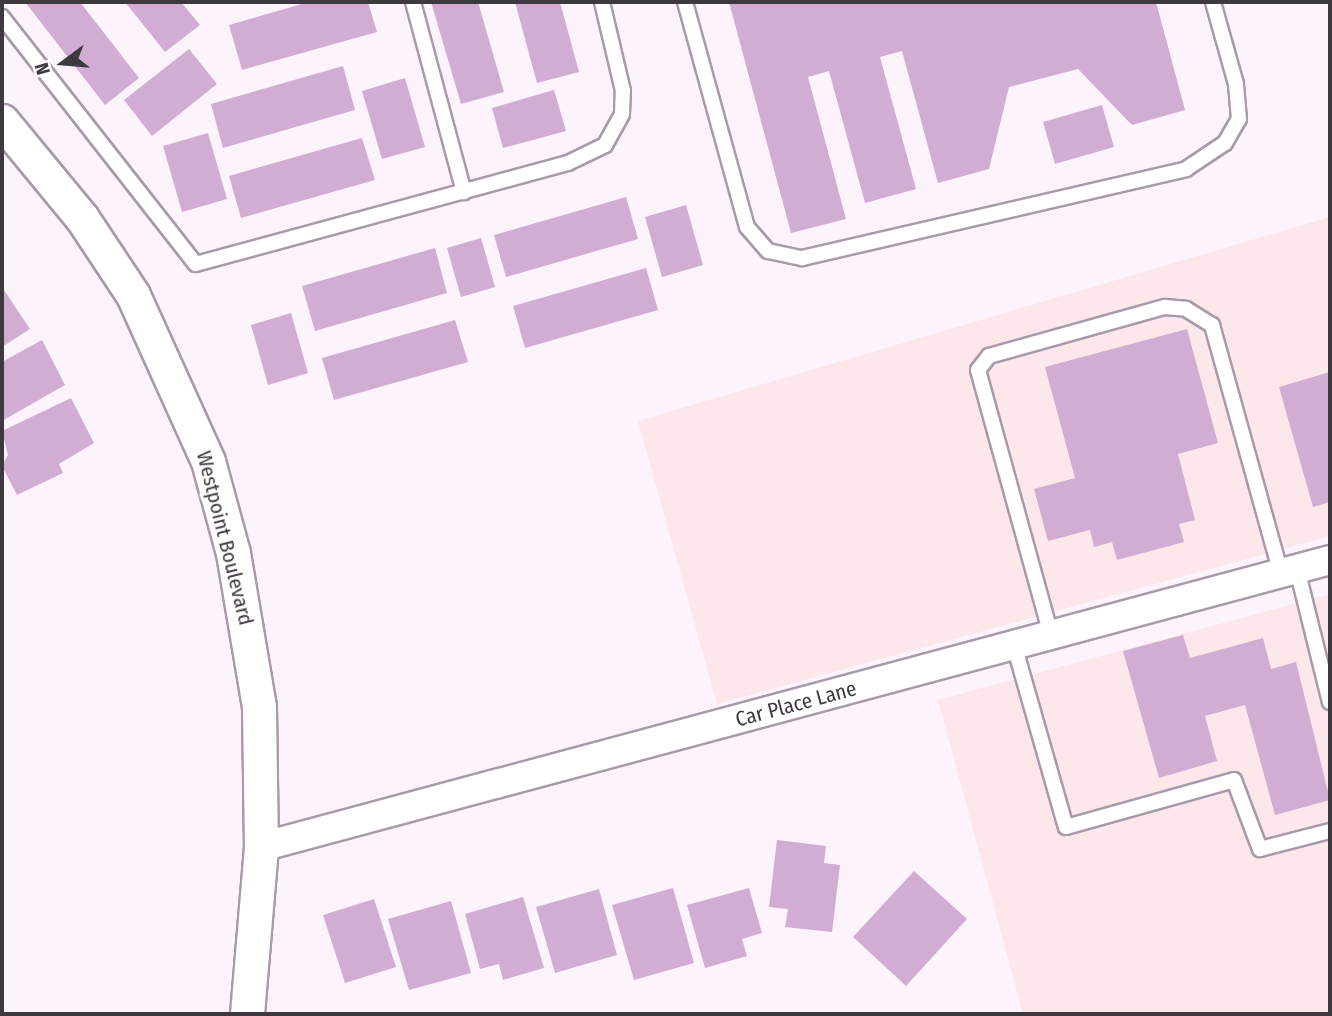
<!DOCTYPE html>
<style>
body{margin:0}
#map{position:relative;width:1332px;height:1016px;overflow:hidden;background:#fdf3fd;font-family:"Fira Sans Condensed",sans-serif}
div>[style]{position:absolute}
.commercial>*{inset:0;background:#fce7ea}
.building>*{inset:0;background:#d1add3}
.roads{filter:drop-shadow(2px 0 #a89aa9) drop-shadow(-2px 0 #a89aa9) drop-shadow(0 2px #a89aa9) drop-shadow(0 -2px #a89aa9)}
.service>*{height:14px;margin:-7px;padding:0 7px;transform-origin:7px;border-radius:7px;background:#fff}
.minor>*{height:28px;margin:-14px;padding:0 14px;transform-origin:14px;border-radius:14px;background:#fff}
.tertiary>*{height:33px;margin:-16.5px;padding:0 16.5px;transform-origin:16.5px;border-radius:16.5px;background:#fff}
span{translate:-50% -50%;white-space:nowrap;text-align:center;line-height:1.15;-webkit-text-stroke:6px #fff;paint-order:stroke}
.street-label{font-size:21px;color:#3e383f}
.frame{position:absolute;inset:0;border:4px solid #3e383f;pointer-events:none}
.north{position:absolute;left:28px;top:28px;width:70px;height:70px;-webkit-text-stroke:5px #fff;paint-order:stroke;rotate:254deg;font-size:19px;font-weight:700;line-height:28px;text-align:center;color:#3e383f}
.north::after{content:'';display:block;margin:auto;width:24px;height:32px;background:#3e383f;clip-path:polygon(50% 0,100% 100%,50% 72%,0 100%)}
</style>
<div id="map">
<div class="commercial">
<div style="clip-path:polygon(1330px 217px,1330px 536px,717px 704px,638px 421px)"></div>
<div style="clip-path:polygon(1330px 594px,1330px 1014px,1023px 1014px,938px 700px)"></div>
</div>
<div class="building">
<div style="clip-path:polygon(25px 2px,80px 2px,139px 78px,105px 105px)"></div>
<div style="clip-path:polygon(125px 2px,181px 2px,200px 25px,165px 52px)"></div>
<div style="clip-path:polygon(309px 2px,368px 2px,377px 32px,242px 70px,229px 25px)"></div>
<div style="clip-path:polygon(431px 2px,478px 2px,504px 92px,461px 104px)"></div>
<div style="clip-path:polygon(515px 2px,560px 2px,579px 72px,537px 83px)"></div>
<div style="clip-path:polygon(729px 2px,1156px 2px,1185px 110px,1132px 125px,1078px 69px,1009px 87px,989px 169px,938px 183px,902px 51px,880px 57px,916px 189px,865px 203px,829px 71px,808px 77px,846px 219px,791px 233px)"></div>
<div style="clip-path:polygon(189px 49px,217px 84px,152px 136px,124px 100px)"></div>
<div style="clip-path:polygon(343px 66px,355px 110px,223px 148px,211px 104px)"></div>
<div style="clip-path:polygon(405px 78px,425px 147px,382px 159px,362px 91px)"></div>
<div style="clip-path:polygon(554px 90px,566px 131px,503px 148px,492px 108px)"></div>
<div style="clip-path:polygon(1102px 105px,1114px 147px,1055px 164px,1043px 122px)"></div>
<div style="clip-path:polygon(208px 133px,227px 199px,182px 212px,163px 146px)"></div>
<div style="clip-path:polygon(362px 138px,375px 180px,241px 218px,229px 176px)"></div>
<div style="clip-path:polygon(626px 197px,638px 239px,506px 277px,494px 235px)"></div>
<div style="clip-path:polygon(686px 205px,703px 265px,662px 277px,645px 217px)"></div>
<div style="clip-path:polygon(481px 238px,495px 287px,461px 297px,447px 248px)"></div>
<div style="clip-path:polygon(435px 248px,447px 293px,315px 331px,302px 286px)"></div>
<div style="clip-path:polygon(646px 268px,658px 310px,525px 348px,513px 306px)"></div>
<div style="clip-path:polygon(2px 287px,30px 329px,2px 347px)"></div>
<div style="clip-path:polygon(291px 313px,308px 373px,268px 385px,251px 325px)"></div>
<div style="clip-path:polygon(455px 320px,468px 362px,334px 400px,322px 358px)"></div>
<div style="clip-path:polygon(1187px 329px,1218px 443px,1178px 454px,1195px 520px,1179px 524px,1184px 542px,1117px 560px,1112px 542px,1094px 547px,1090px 530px,1048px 541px,1034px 489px,1075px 478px,1045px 367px)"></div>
<div style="clip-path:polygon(42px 340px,65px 385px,2px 421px,2px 362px)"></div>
<div style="clip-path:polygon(1330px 372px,1330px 502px,1313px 507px,1279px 387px)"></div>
<div style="clip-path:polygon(71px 398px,94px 443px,59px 464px,63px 473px,17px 495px,2px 466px,8px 455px,2px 431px)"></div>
<div style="clip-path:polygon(1183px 635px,1190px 658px,1263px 638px,1271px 669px,1296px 662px,1330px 800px,1275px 815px,1245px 705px,1205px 716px,1217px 761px,1159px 778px,1123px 651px)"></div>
<div style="clip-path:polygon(777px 840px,826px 846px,824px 863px,840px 865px,832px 932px,785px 927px,788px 909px,769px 907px)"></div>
<div style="clip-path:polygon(914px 871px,967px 919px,906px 986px,853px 937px)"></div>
<div style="clip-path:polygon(673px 888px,694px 963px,634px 980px,612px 905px)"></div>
<div style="clip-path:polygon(749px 888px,762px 933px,742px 939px,747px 956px,705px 968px,687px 905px)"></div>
<div style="clip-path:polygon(599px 889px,617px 955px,555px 973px,536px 907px)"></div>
<div style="clip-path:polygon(523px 897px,544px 968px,503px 980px,499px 964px,480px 969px,465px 914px)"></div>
<div style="clip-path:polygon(374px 899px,396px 967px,345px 983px,323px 915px)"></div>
<div style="clip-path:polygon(451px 901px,471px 973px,409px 990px,388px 919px)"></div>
</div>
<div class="roads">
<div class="service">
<div style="left:413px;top:2px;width:197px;rotate:75deg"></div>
<div style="left:685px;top:2px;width:233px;rotate:74.6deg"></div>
<div style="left:747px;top:227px;width:32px;rotate:49deg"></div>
<div style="left:768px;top:251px;width:35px;rotate:12deg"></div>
<div style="left:802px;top:258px;width:394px;rotate:-13deg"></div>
<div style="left:1186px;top:169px;width:47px;rotate:-33.7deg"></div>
<div style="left:1225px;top:143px;width:28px;rotate:-60deg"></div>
<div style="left:1239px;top:119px;width:35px;rotate:-95deg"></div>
<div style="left:1236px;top:84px;width:85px;rotate:-105.7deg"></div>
<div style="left:2px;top:17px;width:314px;rotate:51.9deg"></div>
<div style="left:196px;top:264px;width:385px;rotate:-15.2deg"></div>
<div style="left:568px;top:163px;width:41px;rotate:-25.9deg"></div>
<div style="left:605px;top:145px;width:35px;rotate:-61deg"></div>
<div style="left:622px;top:114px;width:23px;rotate:-88deg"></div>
<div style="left:623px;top:91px;width:91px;rotate:-103.3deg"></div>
<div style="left:1297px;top:569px;width:137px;rotate:76.1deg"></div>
<div style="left:1051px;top:635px;width:275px;rotate:-105.4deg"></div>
<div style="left:978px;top:370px;width:18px;rotate:-52deg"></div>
<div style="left:989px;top:356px;width:183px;rotate:-15.6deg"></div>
<div style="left:1165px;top:307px;width:21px;rotate:5deg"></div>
<div style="left:1186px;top:309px;width:31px;rotate:32deg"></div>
<div style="left:1212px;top:325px;width:258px;rotate:74.5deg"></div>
<div style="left:1014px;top:645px;width:189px;rotate:74.1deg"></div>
<div style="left:1066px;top:827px;width:174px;rotate:-15.6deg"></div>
<div style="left:1234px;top:780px;width:74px;rotate:69.4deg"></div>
<div style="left:1260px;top:849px;width:72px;rotate:-14.4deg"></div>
</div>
<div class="minor">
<div style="left:261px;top:847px;width:1107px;rotate:-15.03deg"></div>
</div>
<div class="tertiary">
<div style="left:2px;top:121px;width:126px;rotate:50.5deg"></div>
<div style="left:82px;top:218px;width:92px;rotate:56.5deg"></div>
<div style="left:133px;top:295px;width:182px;rotate:65.7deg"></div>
<div style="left:208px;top:461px;width:95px;rotate:74.8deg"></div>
<div style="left:233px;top:553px;width:156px;rotate:80.4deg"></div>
<div style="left:259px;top:707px;width:140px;rotate:89.2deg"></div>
<div style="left:261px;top:847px;width:168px;rotate:94.8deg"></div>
</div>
</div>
<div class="street-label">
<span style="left:225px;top:538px;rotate:76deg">Westpoint Boulevard</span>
<span style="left:796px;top:704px;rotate:-15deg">Car Place Lane</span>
</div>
<div class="frame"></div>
<div class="north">N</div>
</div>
